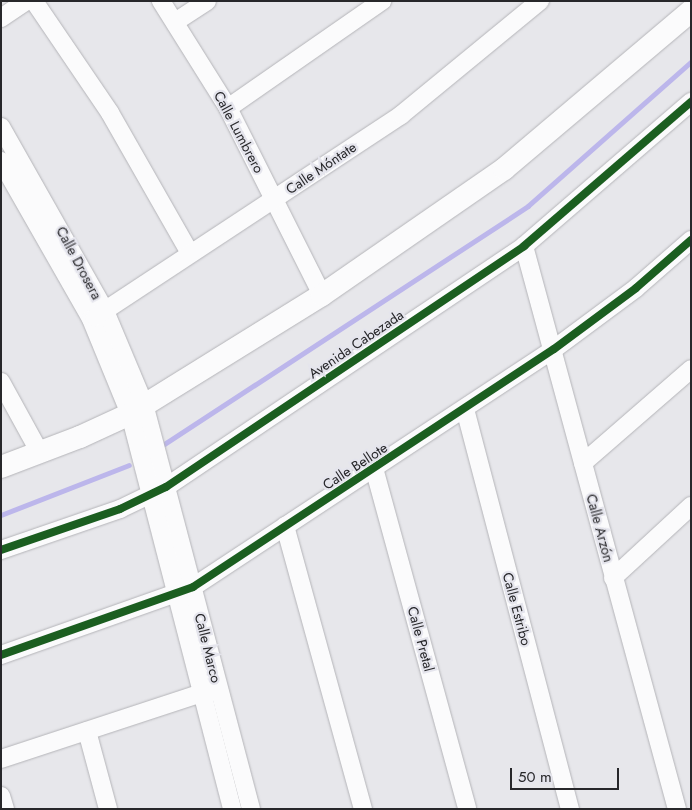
<!DOCTYPE html>
<html>
<head>
<meta charset="utf-8">
<style>
	body { margin:0 }
	#map { position:relative; width:692px; height:810px; overflow:hidden; background:#e7e7eb; font-family:Jost,sans-serif }
	div>[style] { position:absolute }
	[style*='--x'] { left:calc(var(--x)*1px); top:calc(var(--y)*1px); width:calc(var(--w)*1px); rotate:calc(var(--a)*1deg) }
	.stream>* { height:4.5px; margin:-2.25px; padding:0 2.25px; transform-origin:2.25px; border-radius:2.25px; background:#bcb6eb }
	.roads { filter:drop-shadow(0 0 1px #b4b4b8) drop-shadow(0 0 1px #b4b4b8) }
	.minor>* { height:18px; margin:-9px; padding:0 9px; transform-origin:9px; border-radius:9px; background:#fbfbfc }
	.major>* { height:22px; margin:-11px; padding:0 11px; transform-origin:11px; border-radius:11px; background:#fbfbfc }
	.cycleway>* { height:8px; margin:-4px; padding:0 4px; transform-origin:4px; border-radius:4px; background:#1b5e20 }
	span { translate:-50% -50%; white-space:nowrap; text-align:center; line-height:1.15; -webkit-text-stroke:4.5px #e5e5ed; paint-order:stroke }
	.street-label { font-size:14px; color:#27272a }
	.frame { position:absolute; inset:0; border:2px solid #27272a; pointer-events:none }
	.scale { position:absolute; left:510px; top:768px; width:109px; height:22px; box-sizing:border-box; border:2px solid #27272a; border-top:0; padding-left:6px; font-size:15px; line-height:18px; white-space:nowrap; color:#27272a; -webkit-text-stroke:4px #e5e5ed; paint-order:stroke }
</style>
</head>
<body>
<div id="map">
	<div class="stream">
		<i style="--x:163;--y:445;--w:436;--a:-33.2"></i>
		<i style="--x:528;--y:206;--w:217;--a:-41.5"></i>
		<i style="--x:1;--y:515;--w:137;--a:-21.3"></i>
	</div>
	<div class="roads">
		<div class="minor">
			<i style="--x:34;--y:1;--w:135;--a:55.8"></i>
			<i style="--x:110;--y:113;--w:161;--a:60.3"></i>
			<i style="--x:161;--y:1;--w:126;--a:57.9"></i>
			<i style="--x:228;--y:108;--w:209;--a:63.3"></i>
			<i style="--x:1;--y:18;--w:30;--a:-34"></i>
			<i style="--x:175;--y:22;--w:38;--a:-33"></i>
			<i style="--x:228;--y:108;--w:188;--a:-34.8"></i>
			<i style="--x:1;--y:127;--w:211;--a:60.5"></i>
			<i style="--x:105;--y:311;--w:101;--a:67.2"></i>
			<i style="--x:144;--y:404;--w:419;--a:75.2"></i>
			<i style="--x:1;--y:161;--w:182;--a:60.3"></i>
			<i style="--x:91;--y:319;--w:103;--a:67.7"></i>
			<i style="--x:130;--y:414;--w:408;--a:75.5"></i>
			<i style="--x:524;--y:246;--w:583;--a:74.8"></i>
			<i style="--x:95;--y:317;--w:367;--a:-33.4"></i>
			<i style="--x:401;--y:115;--w:180;--a:-39.4"></i>
			<i style="--x:1;--y:382;--w:81;--a:61.2"></i>
			<i style="--x:465;--y:409;--w:414;--a:75.3"></i>
			<i style="--x:583;--y:463;--w:143;--a:-41"></i>
			<i style="--x:374;--y:468;--w:353;--a:74.7"></i>
			<i style="--x:285;--y:526;--w:294;--a:74.6"></i>
			<i style="--x:1;--y:550;--w:126;--a:-19"></i>
			<i style="--x:120;--y:509;--w:51;--a:-25.6"></i>
			<i style="--x:166;--y:487;--w:432;--a:-33.9"></i>
			<i style="--x:524;--y:246;--w:221;--a:-40.8"></i>
			<i style="--x:613;--y:578;--w:106;--a:-42.7"></i>
			<i style="--x:1;--y:655;--w:204;--a:-19.5"></i>
			<i style="--x:193;--y:587;--w:432;--a:-33.4"></i>
			<i style="--x:554;--y:349;--w:102;--a:-36.6"></i>
			<i style="--x:636;--y:288;--w:73;--a:-41.1"></i>
			<i style="--x:87;--y:731;--w:81;--a:74.9"></i>
			<i style="--x:1;--y:759;--w:221;--a:-18.2"></i>
			<i style="--x:1;--y:796;--w:14;--a:73"></i>
		</div>
		<div class="major">
			<i style="--x:1;--y:467;--w:85;--a:-20.8"></i>
			<i style="--x:80;--y:437;--w:55;--a:-24.7"></i>
			<i style="--x:130;--y:414;--w:226;--a:-31.8"></i>
			<i style="--x:322;--y:295;--w:221;--a:-34.7"></i>
			<i style="--x:504;--y:169;--w:245;--a:-40.2"></i>
		</div>
	</div>
	<div class="cycleway">
		<i style="--x:1;--y:550;--w:126;--a:-19"></i>
		<i style="--x:120;--y:509;--w:51;--a:-25.6"></i>
		<i style="--x:166;--y:487;--w:432;--a:-33.9"></i>
		<i style="--x:524;--y:246;--w:221;--a:-40.8"></i>
		<i style="--x:1;--y:655;--w:204;--a:-19.5"></i>
		<i style="--x:193;--y:587;--w:432;--a:-33.4"></i>
		<i style="--x:554;--y:349;--w:102;--a:-36.6"></i>
		<i style="--x:636;--y:288;--w:73;--a:-41.1"></i>
	</div>
	<div class="street-label">
		<span style="left:239px;top:132px;rotate:62deg">Calle Lumbrero</span>
		<span style="left:321px;top:168px;rotate:-34deg">Calle Móntate</span>
		<span style="left:79px;top:263px;rotate:62deg">Calle Drosera</span>
		<span style="left:356px;top:344px;rotate:-34deg">Avenida Cabezada</span>
		<span style="left:355px;top:466px;rotate:-33deg">Calle Bellote</span>
		<span style="left:600px;top:528px;rotate:75deg">Calle Arzón</span>
		<span style="left:517px;top:609px;rotate:75deg">Calle Estribo</span>
		<span style="left:421px;top:639px;rotate:75deg">Calle Pretal</span>
		<span style="left:208px;top:648px;rotate:76deg">Calle Marco</span>
	</div>
	<div class="frame"></div>
	<div class="scale">50 m</div>
</div>
</body>
</html>
